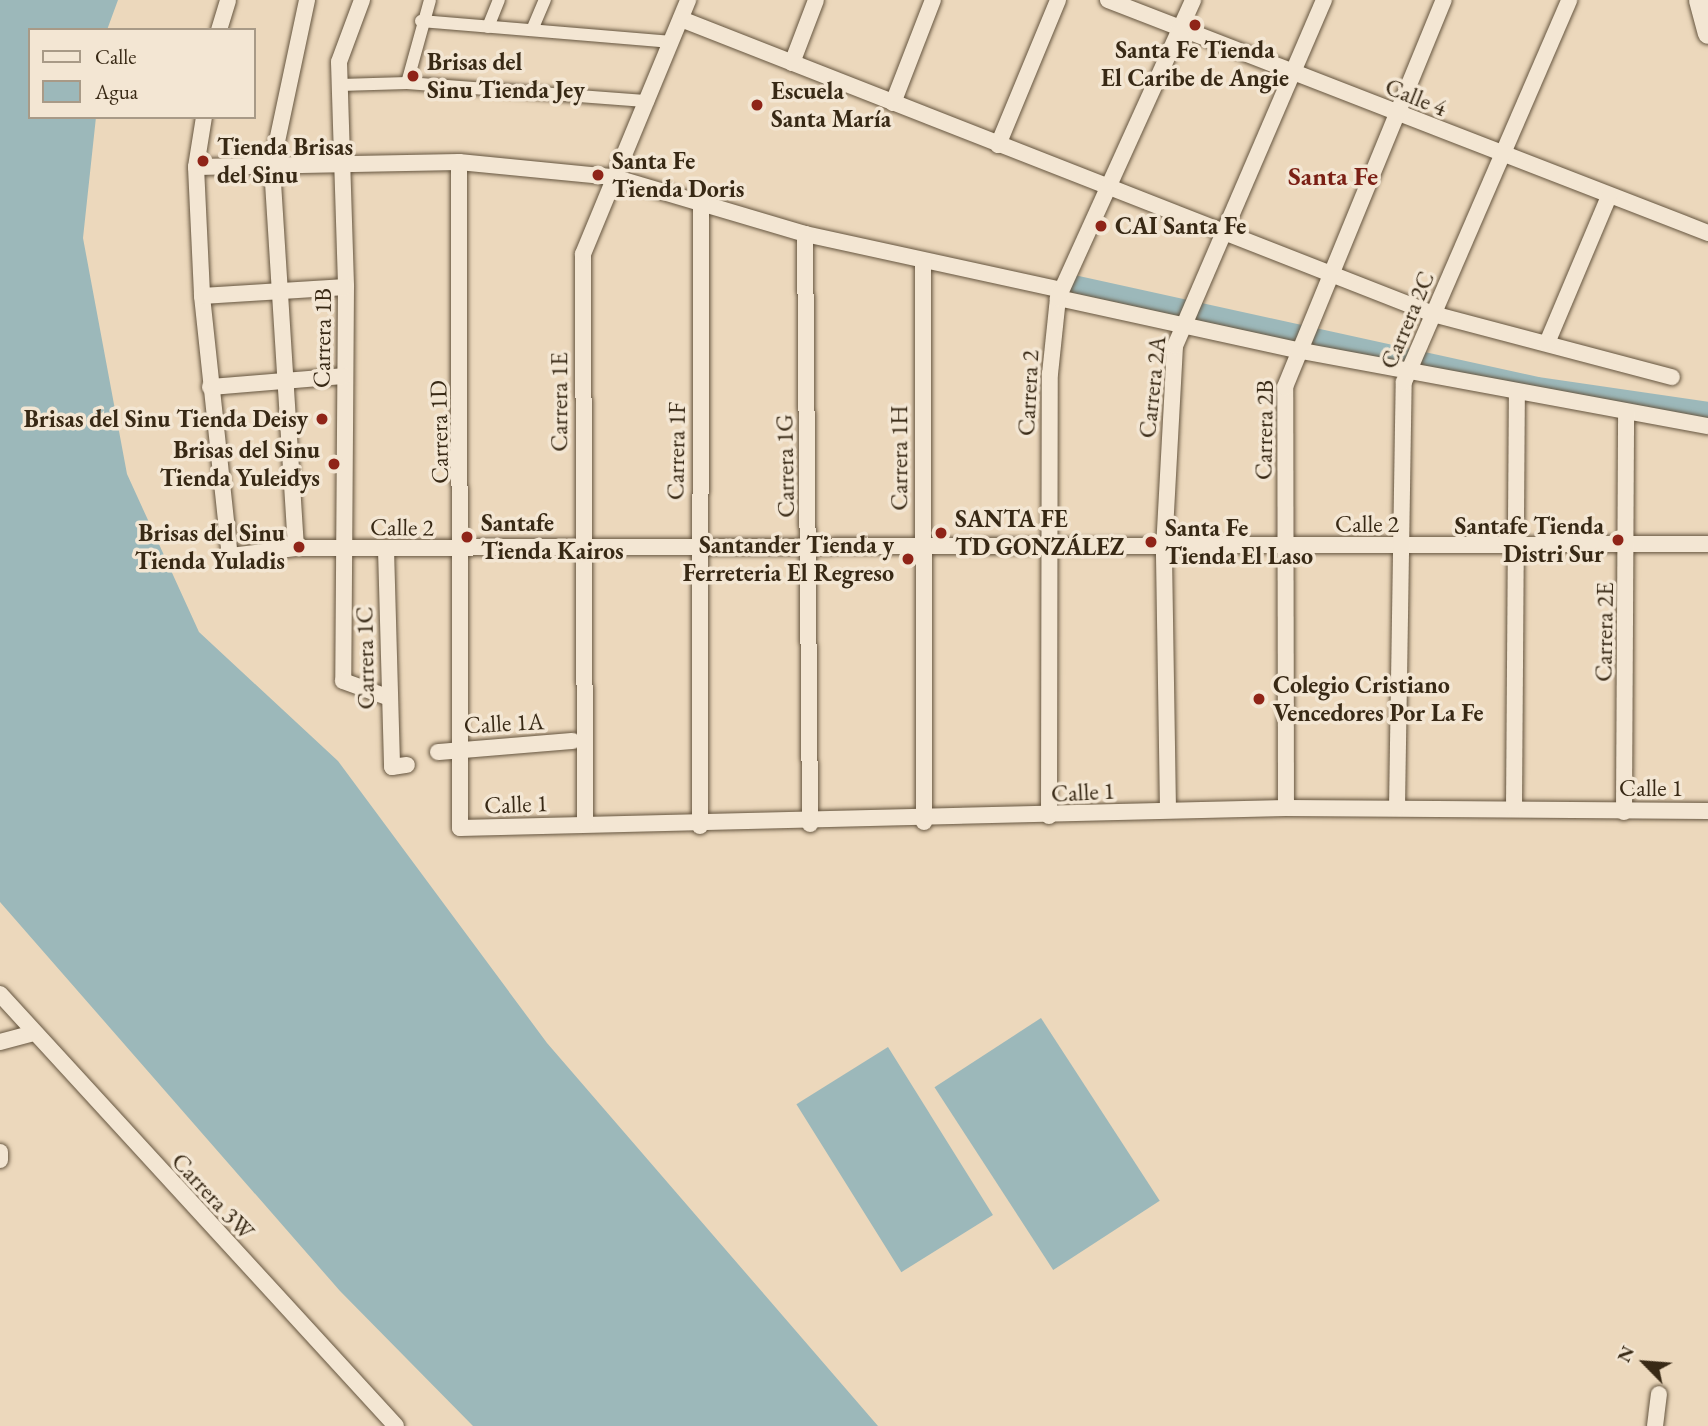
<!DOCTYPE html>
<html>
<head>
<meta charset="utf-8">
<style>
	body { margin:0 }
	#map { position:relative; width:1708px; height:1426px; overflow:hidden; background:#ecd8bc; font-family:"EB Garamond",serif }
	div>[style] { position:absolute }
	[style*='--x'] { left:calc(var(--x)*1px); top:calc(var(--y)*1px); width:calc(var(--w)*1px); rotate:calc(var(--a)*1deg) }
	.water>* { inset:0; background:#9cb8ba; transform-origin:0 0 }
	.canal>* { height:18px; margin:-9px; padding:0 9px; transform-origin:9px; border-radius:9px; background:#9cb8ba }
	.roads { filter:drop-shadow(0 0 2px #65553f) drop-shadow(0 0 2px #65553f) }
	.pedestrian>* { height:12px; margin:-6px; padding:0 6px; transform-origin:6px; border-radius:6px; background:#f3e6d3 }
	.minor>* { height:16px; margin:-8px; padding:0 8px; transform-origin:8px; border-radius:8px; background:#f3e6d3 }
	.tertiary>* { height:21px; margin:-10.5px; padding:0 10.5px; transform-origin:10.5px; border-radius:10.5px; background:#f3e6d3 }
	.dots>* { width:19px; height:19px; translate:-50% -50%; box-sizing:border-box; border:4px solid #f3e6d3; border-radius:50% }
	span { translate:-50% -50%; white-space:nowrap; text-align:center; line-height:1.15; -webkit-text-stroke:7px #f3e6d3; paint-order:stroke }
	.poi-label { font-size:24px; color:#382915; font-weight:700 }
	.left { translate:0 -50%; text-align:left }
	.right { translate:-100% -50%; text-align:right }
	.street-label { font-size:24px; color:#382915 }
	.neighbourhood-label { font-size:26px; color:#7a1f14; font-weight:700 }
	.legend { position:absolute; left:28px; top:28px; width:228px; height:91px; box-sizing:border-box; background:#f3e6d3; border:2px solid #a89a87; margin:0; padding:9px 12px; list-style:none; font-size:21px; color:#382915 }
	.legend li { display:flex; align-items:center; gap:14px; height:35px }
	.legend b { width:35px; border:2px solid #a89a87 }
	.north { position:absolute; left:1610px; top:1328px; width:70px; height:70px; -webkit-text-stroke:5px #f3e6d3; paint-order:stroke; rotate:295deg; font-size:19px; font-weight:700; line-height:28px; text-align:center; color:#382915 }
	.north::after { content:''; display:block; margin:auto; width:24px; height:32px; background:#382915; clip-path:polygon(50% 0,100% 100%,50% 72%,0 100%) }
</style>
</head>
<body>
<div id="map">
	<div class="water">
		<i style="clip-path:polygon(0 0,118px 0,107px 30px,30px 30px,30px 117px,96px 117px,83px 238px,127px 474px,199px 632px,338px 761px,547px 1043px,878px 1426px,473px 1426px,340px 1291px,0 902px)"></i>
		<i style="left:1041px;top:1018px;width:218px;height:127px;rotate:57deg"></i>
		<i style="left:888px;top:1047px;width:198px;height:108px;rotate:58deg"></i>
	</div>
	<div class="canal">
		<i style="--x:1069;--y:283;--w:479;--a:12.4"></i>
		<i style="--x:1537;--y:386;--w:173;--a:8.3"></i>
	</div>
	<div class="roads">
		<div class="pedestrian">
			<i style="--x:421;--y:21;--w:252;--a:4.8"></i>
			<i style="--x:488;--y:27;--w:29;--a:-68"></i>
			<i style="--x:532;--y:30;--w:33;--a:-67"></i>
			<i style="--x:407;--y:83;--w:86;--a:-74.5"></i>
			<i style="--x:340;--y:85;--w:67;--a:-1.7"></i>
			<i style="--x:407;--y:83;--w:242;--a:4.3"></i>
		</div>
		<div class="minor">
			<i style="--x:362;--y:0;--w:66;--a:110.4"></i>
			<i style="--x:339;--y:62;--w:225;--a:88.2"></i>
			<i style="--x:346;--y:287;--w:394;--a:90.4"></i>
			<i style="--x:343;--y:681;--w:47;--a:20"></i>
			<i style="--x:1108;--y:0;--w:644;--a:21.22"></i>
			<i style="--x:681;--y:19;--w:808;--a:21.42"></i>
			<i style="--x:1433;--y:314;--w:247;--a:14.8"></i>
			<i style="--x:219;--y:30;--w:31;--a:-73"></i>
			<i style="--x:792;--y:63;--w:67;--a:-69.1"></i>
			<i style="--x:893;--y:103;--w:110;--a:-68.8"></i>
			<i style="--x:204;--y:117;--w:51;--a:99.1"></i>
			<i style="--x:196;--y:167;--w:129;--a:87.3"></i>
			<i style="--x:202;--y:296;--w:262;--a:83.9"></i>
			<i style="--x:230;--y:556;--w:66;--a:-6.9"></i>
			<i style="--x:296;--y:548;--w:1412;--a:-0.16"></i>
			<i style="--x:998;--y:145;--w:157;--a:-67.5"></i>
			<i style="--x:459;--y:162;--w:666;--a:89.91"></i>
			<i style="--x:460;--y:828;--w:826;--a:-1.39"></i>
			<i style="--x:1286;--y:808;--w:422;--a:0.4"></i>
			<i style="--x:196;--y:167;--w:263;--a:-1.1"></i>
			<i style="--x:459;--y:162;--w:155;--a:5.6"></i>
			<i style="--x:613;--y:177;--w:200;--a:16.5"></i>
			<i style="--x:805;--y:234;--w:262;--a:12.3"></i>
			<i style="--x:805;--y:234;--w:590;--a:89.51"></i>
			<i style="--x:923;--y:263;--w:559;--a:89.9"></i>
			<i style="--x:202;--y:296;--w:144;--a:-3.6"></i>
			<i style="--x:1058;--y:298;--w:245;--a:12.3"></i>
			<i style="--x:1297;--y:350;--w:418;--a:10.5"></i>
			<i style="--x:1547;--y:343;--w:160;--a:-67.1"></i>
			<i style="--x:210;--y:387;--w:134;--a:-4.7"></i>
			<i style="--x:296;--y:548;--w:384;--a:-93.6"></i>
			<i style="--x:272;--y:165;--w:169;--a:-78"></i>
			<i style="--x:386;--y:549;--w:218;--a:88.4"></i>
			<i style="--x:392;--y:767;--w:15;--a:-8"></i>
			<i style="--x:438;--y:752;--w:135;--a:-4.7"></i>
			<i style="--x:1286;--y:808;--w:421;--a:-90.1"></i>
			<i style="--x:1285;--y:387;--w:418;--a:-67.7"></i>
			<i style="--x:1397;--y:808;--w:426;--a:-89.1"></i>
			<i style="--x:1404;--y:382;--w:416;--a:-66.6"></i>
			<i style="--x:1514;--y:808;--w:415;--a:-89.6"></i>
			<i style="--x:1168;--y:810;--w:261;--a:-90.9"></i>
			<i style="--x:1164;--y:549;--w:203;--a:-86.9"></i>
			<i style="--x:1175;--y:346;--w:377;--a:-66.7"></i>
			<i style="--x:1624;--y:812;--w:400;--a:-89.7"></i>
			<i style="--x:1049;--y:816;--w:442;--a:-89.9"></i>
			<i style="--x:1050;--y:374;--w:76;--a:-84"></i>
			<i style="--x:1058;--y:298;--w:327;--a:-65.6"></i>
			<i style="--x:585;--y:824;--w:570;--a:-90.2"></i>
			<i style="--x:583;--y:254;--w:275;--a:-67.5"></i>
			<i style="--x:700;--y:826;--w:623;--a:-89.91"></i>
			<i style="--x:0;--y:994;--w:586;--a:47.49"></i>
			<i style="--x:0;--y:1042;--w:34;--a:-15"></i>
			<i style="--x:0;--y:1152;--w:8;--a:90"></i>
			<i style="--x:1655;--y:1426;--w:32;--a:-83"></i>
		</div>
		<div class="tertiary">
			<i style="--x:1699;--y:0;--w:34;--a:75"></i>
		</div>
	</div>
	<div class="dots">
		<i style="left:1195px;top:25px;background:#8f2418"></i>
		<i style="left:413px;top:76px;background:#8f2418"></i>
		<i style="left:757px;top:105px;background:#8f2418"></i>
		<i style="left:203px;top:161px;background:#8f2418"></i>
		<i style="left:598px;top:175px;background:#8f2418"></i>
		<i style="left:1101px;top:226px;background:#8f2418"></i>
		<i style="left:322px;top:419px;background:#8f2418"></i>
		<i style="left:334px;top:464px;background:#8f2418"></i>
		<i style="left:941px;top:533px;background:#8f2418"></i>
		<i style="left:467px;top:537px;background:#8f2418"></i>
		<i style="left:1618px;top:540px;background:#8f2418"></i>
		<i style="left:1151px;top:542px;background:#8f2418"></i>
		<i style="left:299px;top:547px;background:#8f2418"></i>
		<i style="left:908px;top:559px;background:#8f2418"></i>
		<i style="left:1259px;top:699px;background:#8f2418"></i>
	</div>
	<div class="poi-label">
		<span style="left:1195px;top:64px">Santa Fe Tienda<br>El Caribe de Angie</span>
		<span class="left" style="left:427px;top:76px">Brisas del<br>Sinu Tienda Jey</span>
		<span class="left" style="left:771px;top:105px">Escuela<br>Santa María</span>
		<span class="left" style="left:217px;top:161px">Tienda Brisas<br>del Sinu</span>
		<span class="left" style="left:612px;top:175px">Santa Fe<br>Tienda Doris</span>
		<span class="left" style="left:1115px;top:226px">CAI Santa Fe</span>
		<span class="right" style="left:308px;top:419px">Brisas del Sinu Tienda Deisy</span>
		<span class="right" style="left:320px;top:464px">Brisas del Sinu<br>Tienda Yuleidys</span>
		<span class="left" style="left:955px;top:533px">SANTA FE<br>TD GONZÁLEZ</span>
		<span class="left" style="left:481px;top:537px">Santafe<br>Tienda Kairos</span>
		<span class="right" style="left:1604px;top:540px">Santafe Tienda<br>Distri Sur</span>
		<span class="left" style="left:1165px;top:542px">Santa Fe<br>Tienda El Laso</span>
		<span class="right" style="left:285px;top:547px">Brisas del Sinu<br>Tienda Yuladis</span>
		<span class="right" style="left:894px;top:559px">Santander Tienda y<br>Ferreteria El Regreso</span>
		<span class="left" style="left:1273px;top:699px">Colegio Cristiano<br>Vencedores Por La Fe</span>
	</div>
	<div class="street-label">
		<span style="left:1416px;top:97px;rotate:22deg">Calle 4</span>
		<span style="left:1407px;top:320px;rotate:-67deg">Carrera 2C</span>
		<span style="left:322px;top:338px;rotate:-89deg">Carrera 1B</span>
		<span style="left:1152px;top:387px;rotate:-84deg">Carrera 2A</span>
		<span style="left:1028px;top:393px;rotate:-87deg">Carrera 2</span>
		<span style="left:559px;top:402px;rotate:-90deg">Carrera 1E</span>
		<span style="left:1264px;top:430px;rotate:-89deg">Carrera 2B</span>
		<span style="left:439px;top:432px;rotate:-91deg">Carrera 1D</span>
		<span style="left:676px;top:451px;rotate:-89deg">Carrera 1F</span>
		<span style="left:899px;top:458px;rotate:-90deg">Carrera 1H</span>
		<span style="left:785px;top:466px;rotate:-91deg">Carrera 1G</span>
		<span style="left:1367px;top:524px">Calle 2</span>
		<span style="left:402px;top:527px;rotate:1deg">Calle 2</span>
		<span style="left:1604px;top:632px;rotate:-89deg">Carrera 2E</span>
		<span style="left:365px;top:658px;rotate:-91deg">Carrera 1C</span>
		<span style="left:504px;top:723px;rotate:-3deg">Calle 1A</span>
		<span style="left:1651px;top:788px">Calle 1</span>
		<span style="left:1083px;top:792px;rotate:-3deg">Calle 1</span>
		<span style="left:516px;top:804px;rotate:-2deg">Calle 1</span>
		<span style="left:213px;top:1196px;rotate:47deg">Carrera 3W</span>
	</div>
	<div class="neighbourhood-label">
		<span style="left:1333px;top:177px">Santa Fe</span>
	</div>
	<ul class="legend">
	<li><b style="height:9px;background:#f3e6d3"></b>Calle</li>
	<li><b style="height:19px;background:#9cb8ba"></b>Agua</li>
	</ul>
	<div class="north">N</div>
</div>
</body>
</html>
